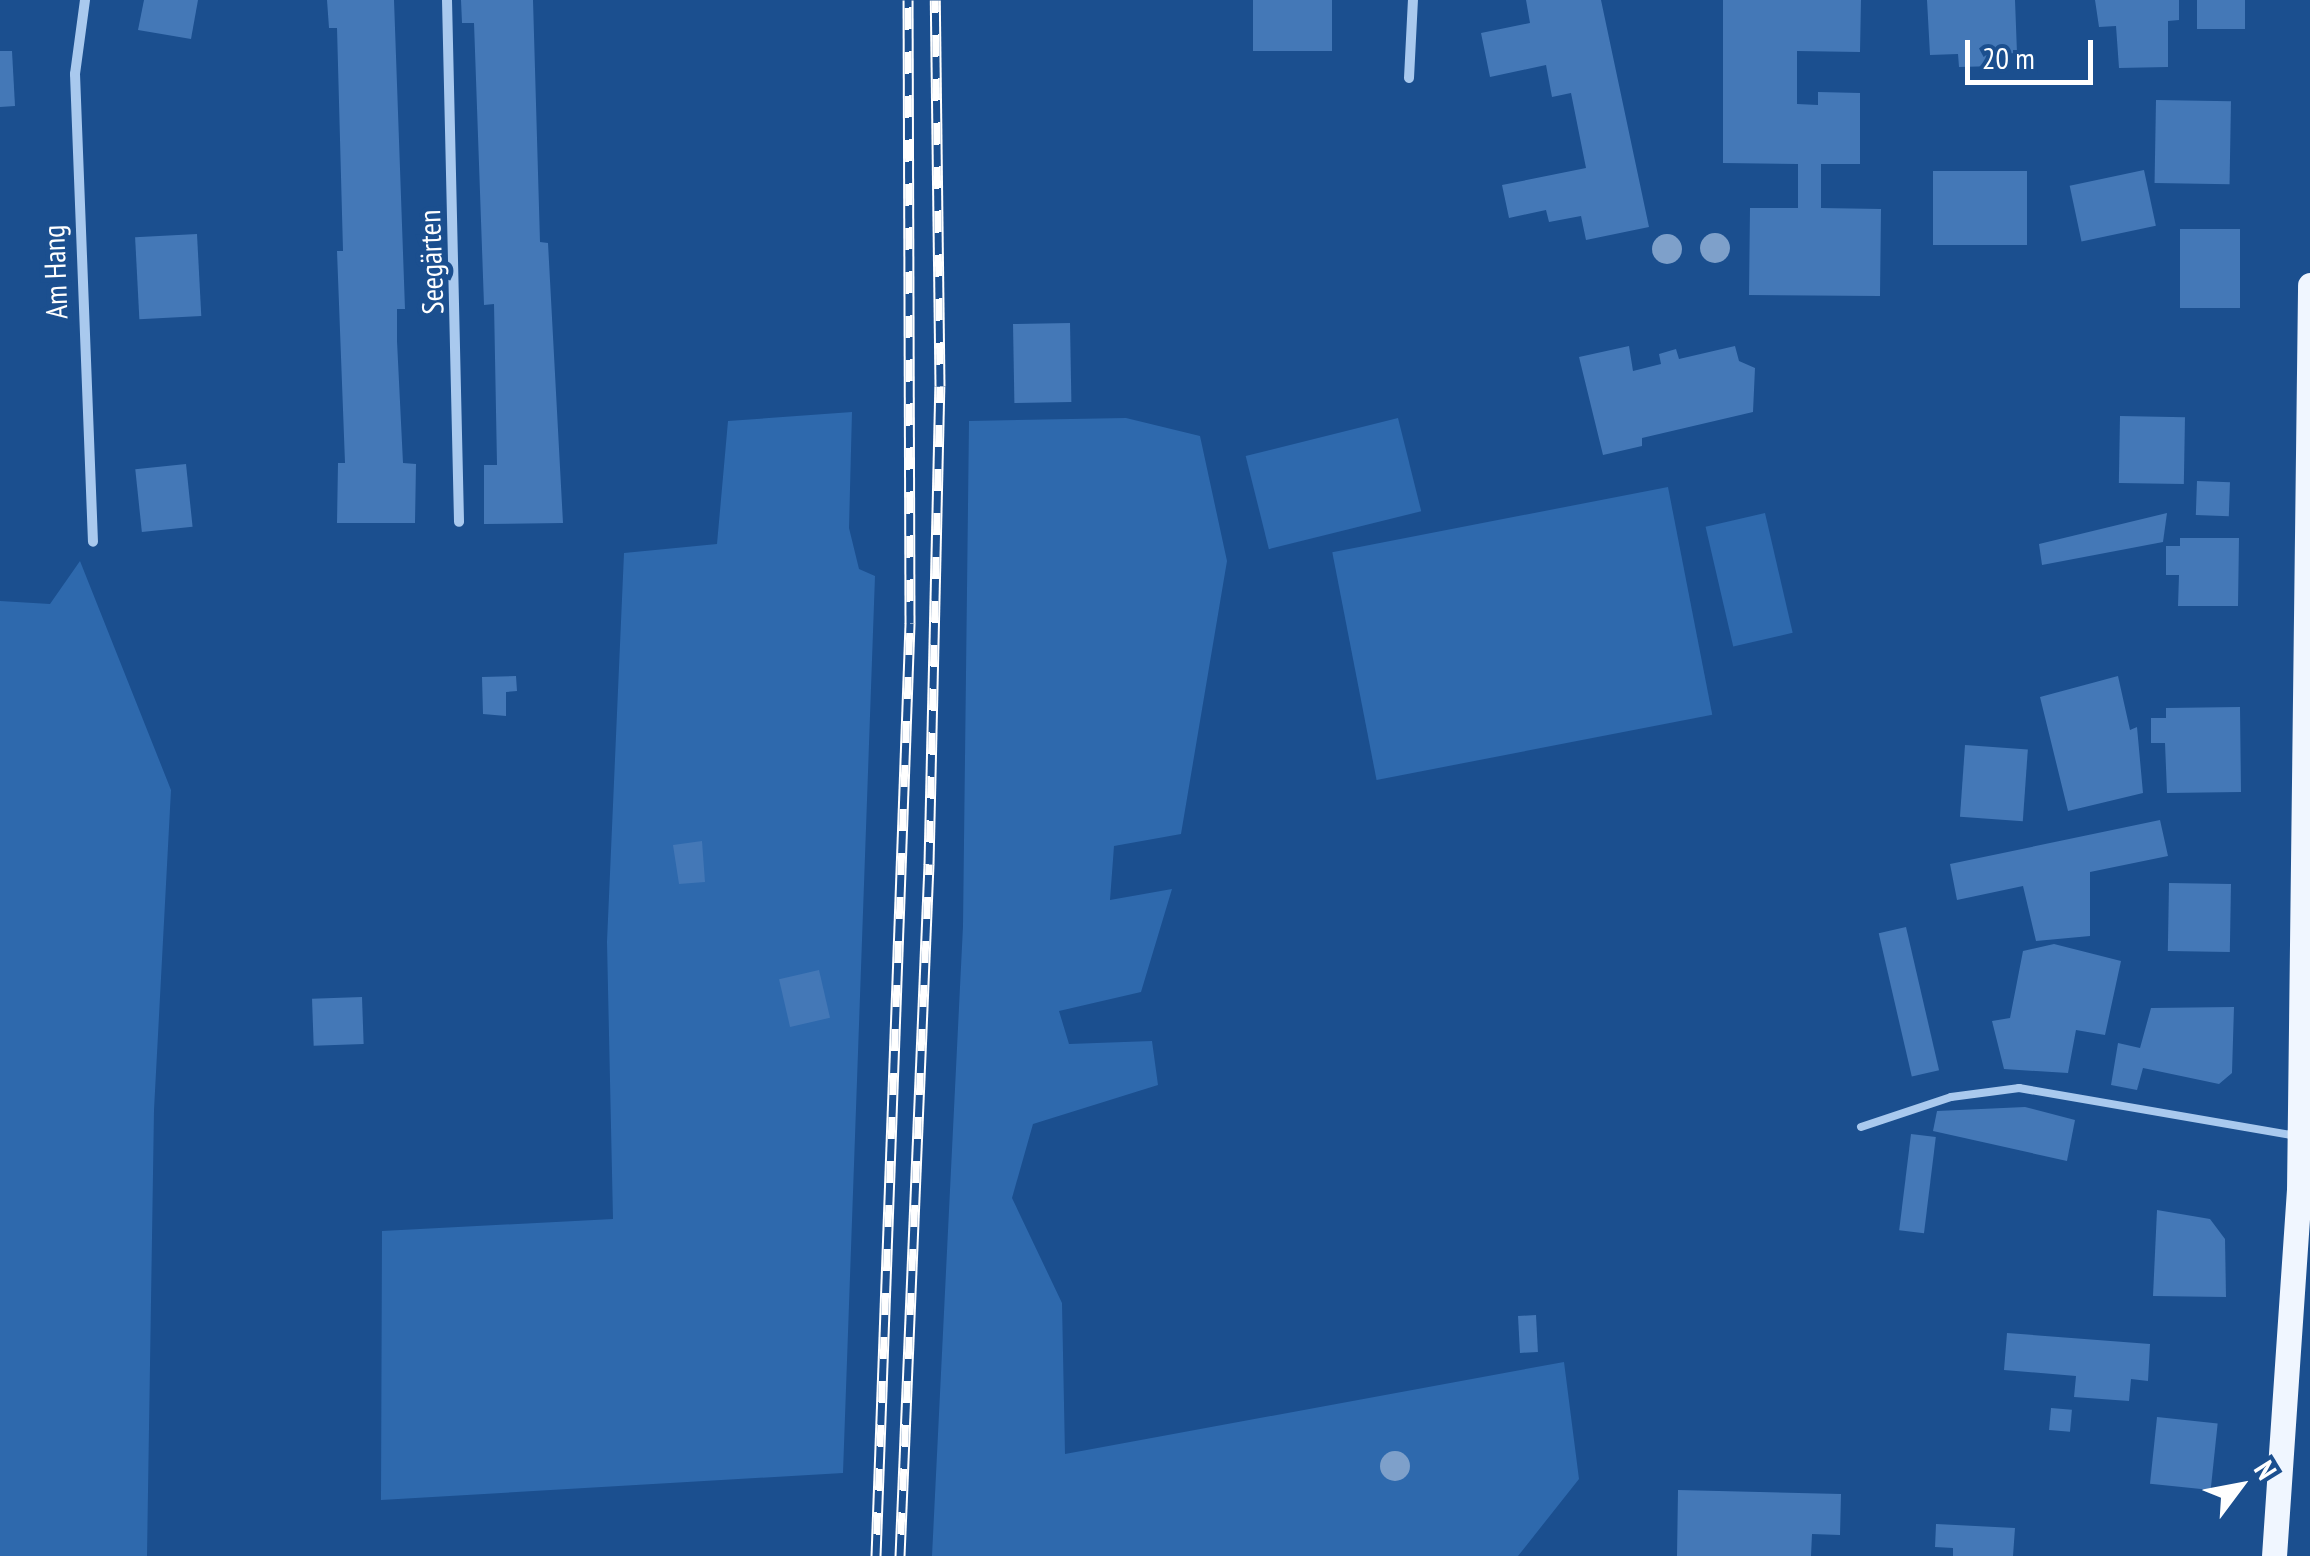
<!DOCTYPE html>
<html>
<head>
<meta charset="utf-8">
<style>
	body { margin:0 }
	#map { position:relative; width:2310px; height:1556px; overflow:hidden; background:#1b4f8f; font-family:"PT Sans Narrow",sans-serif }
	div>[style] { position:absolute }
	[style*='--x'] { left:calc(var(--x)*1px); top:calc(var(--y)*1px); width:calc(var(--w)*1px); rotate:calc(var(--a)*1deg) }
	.green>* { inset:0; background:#2e69ad; transform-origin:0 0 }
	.building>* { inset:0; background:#4478b7; transform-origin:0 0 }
	.lane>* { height:8px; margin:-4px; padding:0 4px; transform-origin:4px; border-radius:4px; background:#a9c9ee }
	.street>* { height:10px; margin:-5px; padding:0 5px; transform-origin:5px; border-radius:5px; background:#a9c9ee }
	.primary>* { height:25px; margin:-12.5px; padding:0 12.5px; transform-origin:12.5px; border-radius:12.5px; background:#f0f6ff }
	.rail>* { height:11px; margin-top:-5.5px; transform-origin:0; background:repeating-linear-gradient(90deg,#1b4f8f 0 22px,#fff 0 44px); box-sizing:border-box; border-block:2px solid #fff }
	.trees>* { width:30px; height:30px; margin:-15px; border-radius:50%; background:#7ea0ca }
	span { translate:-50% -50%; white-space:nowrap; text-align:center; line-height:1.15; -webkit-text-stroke:10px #1b4f8f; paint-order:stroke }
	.street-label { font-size:30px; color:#fff }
	.north { position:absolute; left:2190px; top:1436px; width:100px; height:100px; -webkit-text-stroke:8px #1b4f8f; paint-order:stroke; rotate:58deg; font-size:28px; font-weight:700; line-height:40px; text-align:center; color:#fff }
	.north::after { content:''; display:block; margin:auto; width:35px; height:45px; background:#fff; clip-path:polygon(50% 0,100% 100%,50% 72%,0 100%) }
	.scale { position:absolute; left:1965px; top:40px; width:128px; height:45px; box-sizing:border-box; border:5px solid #fff; border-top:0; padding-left:12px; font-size:30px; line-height:35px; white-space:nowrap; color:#fff; -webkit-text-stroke:8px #1b4f8f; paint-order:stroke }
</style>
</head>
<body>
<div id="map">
	<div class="green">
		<i style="clip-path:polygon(852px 412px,849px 528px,859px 569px,875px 576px,843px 1473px,381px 1500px,382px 1231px,613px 1219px,607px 942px,624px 553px,717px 544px,728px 421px)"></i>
		<i style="clip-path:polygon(1126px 418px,1200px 436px,1227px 561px,1181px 834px,1114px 846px,1110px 900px,1172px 889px,1141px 992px,1059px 1011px,1069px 1044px,1152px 1041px,1158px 1085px,1033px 1124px,1012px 1198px,1062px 1303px,1065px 1454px,1564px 1362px,1579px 1479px,1518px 1556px,932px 1556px,963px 926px,969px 421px)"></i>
		<i style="left:1398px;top:418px;width:96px;height:157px;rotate:76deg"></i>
		<i style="left:1668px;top:487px;width:232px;height:342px;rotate:79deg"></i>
		<i style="left:1765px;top:513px;width:123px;height:61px;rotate:77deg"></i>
		<i style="clip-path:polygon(80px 561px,171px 790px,154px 1110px,147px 1556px,0 1556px,0 601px,50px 604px)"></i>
	</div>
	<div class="building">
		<i style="clip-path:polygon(144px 0,198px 0,191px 39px,138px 30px)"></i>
		<i style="clip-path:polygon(327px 0,394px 0,405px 309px,397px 309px,397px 341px,403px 463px,416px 464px,415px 523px,337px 523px,338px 463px,345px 463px,337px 251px,343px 251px,337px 28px,329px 28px)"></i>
		<i style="clip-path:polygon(461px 0,533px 0,540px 242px,548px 243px,563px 523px,484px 524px,484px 465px,497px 465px,494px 304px,484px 305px,474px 23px,462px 23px)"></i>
		<i style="left:1253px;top:0;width:79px;height:51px"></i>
		<i style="clip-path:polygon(1526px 0,1601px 0,1649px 227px,1586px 240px,1581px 216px,1549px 222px,1546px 210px,1509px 218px,1502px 185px,1586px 168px,1571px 93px,1552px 97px,1546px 65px,1490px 77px,1481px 33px,1530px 23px)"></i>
		<i style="clip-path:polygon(1723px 0,1861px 0,1860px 52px,1797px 51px,1797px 104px,1818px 105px,1818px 92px,1860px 93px,1860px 164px,1821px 164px,1821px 208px,1881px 209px,1880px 296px,1749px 295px,1750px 208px,1798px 208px,1798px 164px,1723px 163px)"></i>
		<i style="clip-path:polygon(1927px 0,2015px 0,2017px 53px,1996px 54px,1996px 66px,1959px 67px,1958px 54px,1930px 55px)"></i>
		<i style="clip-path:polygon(2095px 0,2179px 0,2179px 20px,2168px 21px,2168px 67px,2119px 68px,2116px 26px,2099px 27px)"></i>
		<i style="left:2197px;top:0;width:48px;height:29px"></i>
		<i style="clip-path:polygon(0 51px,12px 51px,15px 106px,0 107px)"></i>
		<i style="left:2156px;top:100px;width:75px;height:83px;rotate:1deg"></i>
		<i style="left:2144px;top:170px;width:57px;height:76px;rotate:78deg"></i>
		<i style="left:1933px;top:171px;width:94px;height:74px"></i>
		<i style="left:2180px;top:229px;width:60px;height:79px"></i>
		<i style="left:197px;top:234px;width:82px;height:62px;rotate:87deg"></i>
		<i style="left:1070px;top:323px;width:79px;height:57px;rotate:89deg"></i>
		<i style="clip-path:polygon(1629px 346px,1633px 371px,1661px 364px,1659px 354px,1676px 349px,1679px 359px,1735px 346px,1739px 361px,1755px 368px,1753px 412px,1642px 438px,1642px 446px,1603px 455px,1579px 357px)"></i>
		<i style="left:2120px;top:416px;width:65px;height:67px;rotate:1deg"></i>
		<i style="left:186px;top:464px;width:63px;height:51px;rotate:84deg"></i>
		<i style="left:2197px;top:481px;width:33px;height:34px;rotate:2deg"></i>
		<i style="clip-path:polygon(2167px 513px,2163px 542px,2042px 565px,2039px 544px)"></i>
		<i style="clip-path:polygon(2180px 538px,2239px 538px,2238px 606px,2178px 606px,2179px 575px,2166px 575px,2166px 546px,2180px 546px)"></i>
		<i style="clip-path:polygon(516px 676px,517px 691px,506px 692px,506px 716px,483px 714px,482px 677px)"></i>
		<i style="clip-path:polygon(2118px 676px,2130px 730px,2137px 727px,2143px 793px,2068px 811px,2040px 697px)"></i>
		<i style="clip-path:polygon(2240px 707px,2241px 792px,2167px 793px,2165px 743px,2151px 743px,2151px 718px,2166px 718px,2166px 708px)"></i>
		<i style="left:1965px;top:745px;width:63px;height:72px;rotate:4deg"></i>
		<i style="clip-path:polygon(2160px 820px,2168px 856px,2090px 872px,2090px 936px,2036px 941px,2023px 886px,1957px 900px,1950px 864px)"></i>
		<i style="clip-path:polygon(702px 841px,705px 882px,679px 884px,673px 845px)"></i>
		<i style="left:2169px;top:883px;width:62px;height:68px;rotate:1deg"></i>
		<i style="left:1906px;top:927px;width:147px;height:28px;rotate:77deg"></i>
		<i style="clip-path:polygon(2054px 944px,2121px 961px,2105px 1035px,2076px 1030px,2068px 1073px,2004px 1069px,1992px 1021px,2010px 1018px,2023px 951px)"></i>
		<i style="left:819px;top:970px;width:49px;height:41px;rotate:77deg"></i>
		<i style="left:362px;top:997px;width:47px;height:50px;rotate:88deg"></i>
		<i style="clip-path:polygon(2234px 1007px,2232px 1073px,2219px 1084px,2143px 1068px,2137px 1090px,2111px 1085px,2118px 1043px,2140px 1048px,2151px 1008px)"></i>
		<i style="clip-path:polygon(2025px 1107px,2075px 1120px,2067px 1161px,1933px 1131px,1937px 1111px)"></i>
		<i style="left:1911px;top:1134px;width:25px;height:97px;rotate:7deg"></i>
		<i style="clip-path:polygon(2157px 1210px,2210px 1219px,2225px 1239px,2226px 1297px,2153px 1296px)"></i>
		<i style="left:1536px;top:1315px;width:37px;height:18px;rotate:87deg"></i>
		<i style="clip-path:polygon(2007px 1333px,2150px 1344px,2148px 1381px,2131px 1379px,2129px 1401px,2074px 1397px,2076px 1376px,2004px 1370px)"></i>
		<i style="left:2051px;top:1408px;width:21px;height:22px;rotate:5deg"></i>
		<i style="left:2157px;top:1417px;width:61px;height:67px;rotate:6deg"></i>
		<i style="clip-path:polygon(1678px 1490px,1841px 1494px,1840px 1535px,1812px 1534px,1811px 1556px,1677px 1556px)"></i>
		<i style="clip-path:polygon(1936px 1524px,2015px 1528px,2013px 1556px,1953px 1556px,1953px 1548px,1935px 1547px)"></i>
	</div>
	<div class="lane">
		<i style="--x:1861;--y:1127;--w:95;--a:-18.4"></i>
		<i style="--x:1951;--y:1097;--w:69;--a:-7.5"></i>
		<i style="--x:2019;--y:1088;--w:282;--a:9.8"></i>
	</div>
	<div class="street">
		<i style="--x:85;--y:0;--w:75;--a:97.7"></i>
		<i style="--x:75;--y:74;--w:468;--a:87.8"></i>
		<i style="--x:447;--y:0;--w:522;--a:88.68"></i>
		<i style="--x:1409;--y:78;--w:78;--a:-87.1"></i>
	</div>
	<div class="primary">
		<i style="--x:2274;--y:1556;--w:366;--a:-86.1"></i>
		<i style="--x:2299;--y:1191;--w:906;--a:-89.3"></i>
	</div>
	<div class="rail">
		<i style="--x:876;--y:1556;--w:934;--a:-87.91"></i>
		<i style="--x:910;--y:623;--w:623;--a:-90.18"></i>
		<i style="--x:900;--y:1556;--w:693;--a:-87.6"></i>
		<i style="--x:929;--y:864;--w:478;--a:-88.7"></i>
		<i style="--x:940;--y:386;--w:386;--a:-90.7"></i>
	</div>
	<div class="trees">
		<i style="left:1715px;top:248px"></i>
		<i style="left:1667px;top:249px"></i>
		<i style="left:1395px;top:1466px"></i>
	</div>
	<div class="street-label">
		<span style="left:431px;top:262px;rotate:-92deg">Seegärten</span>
		<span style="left:55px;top:272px;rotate:-92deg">Am Hang</span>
	</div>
	<div class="north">N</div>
	<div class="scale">20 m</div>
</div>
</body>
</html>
